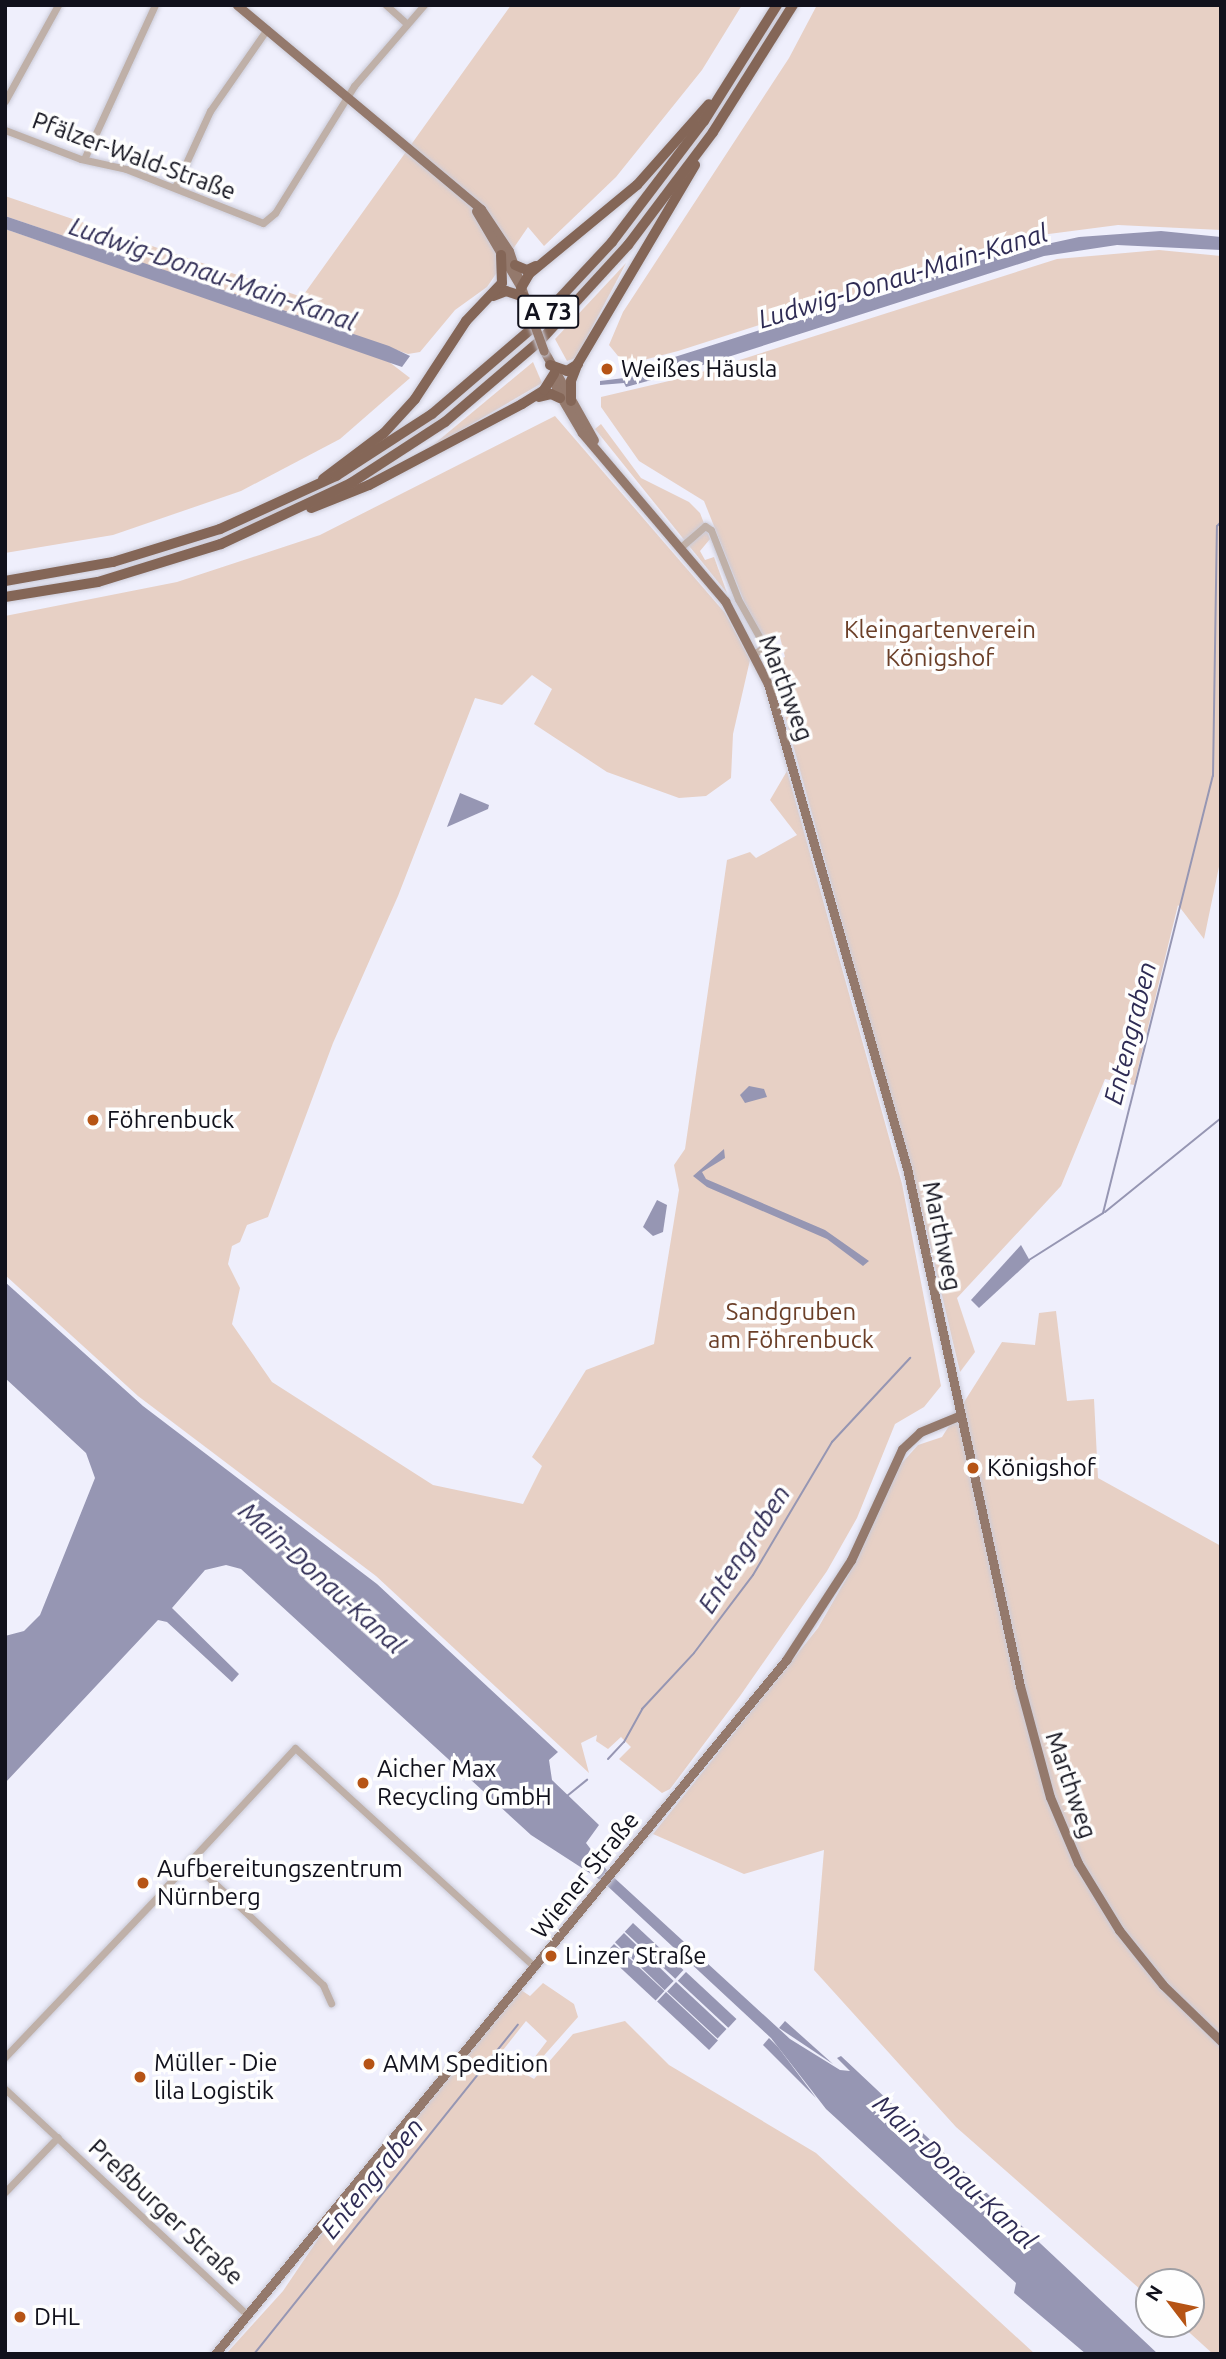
<!DOCTYPE html>
<html>
<head>
<meta charset="utf-8">
<style>
	body { margin:0 }
	#map { position:relative; width:1226px; height:2359px; overflow:hidden; background:#efeffc; font-family:Ubuntu,sans-serif }
	div>[style] { position:absolute }
	[style*='--x'] { left:calc(var(--x)*1px); top:calc(var(--y)*1px); width:calc(var(--w)*1px); rotate:calc(var(--a)*1deg) }
	.green>* { inset:0; background:#e7d0c5 }
	.water>* { inset:0; background:#9696b3; transform-origin:0 0 }
	.stream>* { height:2px; margin:-1px; padding:0 1px; transform-origin:1px; border-radius:1px; background:#9696b3 }
	.roads { filter:drop-shadow(0 0 2px #cbcbd8) drop-shadow(0 0 2px #cbcbd8) }
	.minor>* { height:7px; margin:-3.5px; padding:0 3.5px; transform-origin:3.5px; border-radius:3.5px; background:#bfb0a8 }
	.major>* { height:9px; margin:-4.5px; padding:0 4.5px; transform-origin:4.5px; border-radius:4.5px; background:#94796c }
	.highway>* { height:10px; margin:-5px; padding:0 5px; transform-origin:5px; border-radius:5px; background:#846657 }
	.bridges { filter:drop-shadow(0 0 2px #cbcbd8) drop-shadow(0 0 2px #cbcbd8) }
	.major-bridge>* { height:9px; margin:-4.5px; padding:0 4.5px; transform-origin:4.5px; border-radius:4.5px; background:#94796c }
	.dots>* { width:19px; height:19px; translate:-50% -50%; box-sizing:border-box; border:4px solid #fefefe; border-radius:50% }
	span { translate:-50% -50%; white-space:nowrap; text-align:center; line-height:1.15; -webkit-text-stroke:7px #fefefe; paint-order:stroke }
	.shield-label span { padding:2px 5px; background:#fefefe; border:2px solid; border-radius:5px; -webkit-text-stroke-width:0 }
	.shield-label { font-size:23px; color:#11111c; font-weight:700 }
	.street-label { font-size:24px; color:#11111c }
	.poi-label { font-size:24px; color:#11111c }
	.left { translate:0 -50%; text-align:left }
	.park-label { font-size:24px; color:#6b3f28 }
	.water-label { font-size:26px; color:#2e2b54; font-style:italic }
	.frame { position:absolute; inset:0; border:7px solid #11111c; pointer-events:none }
	.north { position:absolute; left:1135px; top:2268px; width:70px; height:70px; box-sizing:border-box; background:#fefefe; border:2px solid #9f9fa4; border-radius:50%; rotate:302deg; font-size:19px; font-weight:700; line-height:28px; text-align:center; color:#11111c }
	.north::after { content:''; display:block; margin:auto; width:24px; height:32px; background:#b65415; clip-path:polygon(50% 0,100% 100%,50% 72%,0 100%) }
</style>
</head>
<body>
<div id="map">
	<div class="green">
		<i style="clip-path:polygon(511px 5px,742px 5px,702px 70px,616px 177px,544px 246px,528px 227px,487px 287px,455px 310px,420px 352px,408px 354px,5px 216px,5px 196px,302px 297px)"></i>
		<i style="clip-path:polygon(817px 5px,1221px 5px,1221px 230px,1118px 225px,1041px 235px,678px 351px,632px 363px,618px 356px,609px 345px,623px 312px,789px 58px)"></i>
		<i style="clip-path:polygon(5px 229px,384px 358px,410px 378px,340px 439px,241px 491px,113px 535px,5px 553px)"></i>
		<i style="clip-path:polygon(1159px 250px,1221px 256px,1221px 857px,1204px 939px,1178px 905px,1134px 1085px,1105px 1079px,1061px 1186px,957px 1298px,975px 1352px,960px 1372px,923px 1215px,780px 698px,776px 661px,785px 657px,779px 633px,765px 640px,744px 601px,704px 501px,639px 461px,601px 407px,601px 397px,686px 377px,1057px 259px)"></i>
		<i style="clip-path:polygon(626px 263px,576px 358px,567px 361px,555px 339px)"></i>
		<i style="clip-path:polygon(533px 362px,542px 383px,427px 450px)"></i>
		<i style="clip-path:polygon(555px 416px,725px 613px,750px 660px,733px 734px,731px 778px,706px 796px,679px 798px,607px 772px,534px 724px,552px 689px,532px 675px,502px 705px,475px 698px,398px 896px,333px 1043px,268px 1217px,247px 1225px,240px 1242px,232px 1246px,228px 1264px,240px 1288px,232px 1324px,272px 1382px,433px 1485px,523px 1504px,542px 1466px,532px 1457px,586px 1370px,654px 1344px,679px 1190px,674px 1165px,685px 1149px,727px 860px,750px 852px,756px 858px,797px 835px,770px 800px,787px 771px,902px 1184px,941px 1386px,924px 1407px,895px 1424px,857px 1518px,827px 1571px,740px 1696px,670px 1789px,662px 1793px,619px 1759px,631px 1747px,621px 1737px,608px 1749px,596px 1741px,597px 1735px,581px 1743px,589px 1773px,376px 1576px,138px 1396px,5px 1275px,5px 616px,177px 582px,320px 535px)"></i>
		<i style="clip-path:polygon(601px 424px,641px 478px,689px 502px,700px 513px,710px 539px,700px 551px,705px 560px,714px 557px,727px 593px,595px 429px)"></i>
		<i style="clip-path:polygon(1056px 1311px,1067px 1401px,1094px 1399px,1098px 1478px,1221px 1546px,1221px 2354px,1213px 2354px,1180px 2324px,1191px 2324px,1191px 2282px,1149px 2282px,1149px 2297px,956px 2127px,814px 1970px,824px 1850px,744px 1874px,653px 1834px,818px 1628px,857px 1560px,901px 1464px,918px 1445px,942px 1437px,1002px 1342px,1035px 1345px,1039px 1313px)"></i>
		<i style="clip-path:polygon(543px 1983px,574px 2004px,578px 2017px,532px 2069px,528px 2066px,547px 2041px,526px 2021px,499px 2055px,520px 2071px,534px 2079px,573px 2034px,625px 2021px,669px 2065px,816px 2153px,1035px 2354px,226px 2354px,283px 2291px,329px 2223px,521px 1990px,530px 1996px)"></i>
	</div>
	<div class="water">
		<i style="clip-path:polygon(5px 216px,389px 346px,410px 356px,402px 367px,5px 229px)"></i>
		<i style="clip-path:polygon(1161px 231px,1221px 237px,1221px 250px,1117px 245px,1044px 256px,684px 371px,626px 387px,624px 383px,600px 385px,600px 381px,624px 378px,624px 373px,1001px 254px,1079px 237px)"></i>
		<i style="clip-path:polygon(460px 793px,489px 805px,488px 809px,447px 827px)"></i>
		<i style="clip-path:polygon(749px 1086px,764px 1089px,767px 1097px,745px 1103px,740px 1095px)"></i>
		<i style="clip-path:polygon(724px 1149px,725px 1158px,702px 1172px,706px 1179px,825px 1230px,869px 1261px,863px 1266px,827px 1239px,707px 1187px,693px 1176px)"></i>
		<i style="clip-path:polygon(657px 1200px,667px 1205px,663px 1232px,653px 1236px,643px 1227px)"></i>
		<i style="clip-path:polygon(1021px 1245px,1030px 1261px,979px 1308px,971px 1300px)"></i>
		<i style="clip-path:polygon(5px 1282px,143px 1406px,377px 1584px,558px 1752px,549px 1760px,552px 1780px,599px 1825px,586px 1843px,609px 1873px,790px 2039px,840px 2070px,850px 2071px,837px 2058px,841px 2056px,1158px 2354px,1086px 2354px,1014px 2293px,1016px 2283px,826px 2109px,771px 2038px,602px 1881px,531px 1835px,241px 1569px,226px 1565px,205px 1570px,172px 1608px,239px 1674px,232px 1682px,167px 1622px,158px 1620px,5px 1783px,5px 1636px,24px 1631px,40px 1615px,95px 1478px,86px 1453px,5px 1378px)"></i>
		<i style="left:633px;top:1923px;width:69px;height:12px;rotate:43deg"></i>
		<i style="left:624px;top:1933px;width:69px;height:13px;rotate:44deg"></i>
		<i style="left:614px;top:1944px;width:69px;height:13px;rotate:43deg"></i>
		<i style="left:686px;top:1972px;width:69px;height:12px;rotate:43deg"></i>
		<i style="left:676px;top:1982px;width:69px;height:13px;rotate:43deg"></i>
		<i style="left:666px;top:1992px;width:71px;height:13px;rotate:43deg"></i>
		<i style="clip-path:polygon(785px 2021px,833px 2064px,779px 2028px)"></i>
		<i style="clip-path:polygon(769px 2038px,778px 2047px,816px 2098px,763px 2045px)"></i>
	</div>
	<div class="stream">
		<i style="--x:1105;--y:1212;--w:149;--a:-39"></i>
		<i style="--x:1029;--y:1260;--w:88;--a:-32.4"></i>
		<i style="--x:1103;--y:1213;--w:451;--a:-75.9"></i>
		<i style="--x:1213;--y:776;--w:250;--a:-89.1"></i>
		<i style="--x:1217;--y:526;--w:6;--a:-45"></i>
		<i style="--x:608;--y:1759;--w:23;--a:-47"></i>
		<i style="--x:624;--y:1742;--w:38;--a:-61"></i>
		<i style="--x:642;--y:1709;--w:76;--a:-47.1"></i>
		<i style="--x:694;--y:1653;--w:98;--a:-52.9"></i>
		<i style="--x:753;--y:1575;--w:155;--a:-59.3"></i>
		<i style="--x:832;--y:1442;--w:115;--a:-47.1"></i>
		<i style="--x:567;--y:1796;--w:26;--a:-39"></i>
		<i style="--x:254;--y:2354;--w:422;--a:-51.3"></i>
	</div>
	<div class="roads">
		<div class="minor">
			<i style="--x:386;--y:5;--w:27;--a:42"></i>
			<i style="--x:5;--y:101;--w:110;--a:-61.1"></i>
			<i style="--x:5;--y:130;--w:81;--a:20.9"></i>
			<i style="--x:81;--y:159;--w:46;--a:12.5"></i>
			<i style="--x:126;--y:169;--w:147;--a:21.5"></i>
			<i style="--x:263;--y:223;--w:16;--a:-40"></i>
			<i style="--x:275;--y:213;--w:150;--a:-58.1"></i>
			<i style="--x:354;--y:86;--w:107;--a:-49.2"></i>
			<i style="--x:85;--y:157;--w:167;--a:-65.3"></i>
			<i style="--x:175;--y:187;--w:84;--a:-65.3"></i>
			<i style="--x:210;--y:111;--w:100;--a:-55.2"></i>
			<i style="--x:682;--y:546;--w:30;--a:-41"></i>
			<i style="--x:705;--y:526;--w:7;--a:34"></i>
			<i style="--x:711;--y:530;--w:74;--a:68.6"></i>
			<i style="--x:738;--y:599;--w:55;--a:60.6"></i>
			<i style="--x:765;--y:647;--w:12;--a:149"></i>
			<i style="--x:190;--y:1860;--w:183;--a:43.2"></i>
			<i style="--x:323;--y:1985;--w:20;--a:66"></i>
			<i style="--x:165;--y:1888;--w:191;--a:-47.1"></i>
			<i style="--x:295;--y:1748;--w:325;--a:42.4"></i>
			<i style="--x:5;--y:2057;--w:225;--a:-46.4"></i>
			<i style="--x:5;--y:2089;--w:331;--a:43"></i>
			<i style="--x:5;--y:2192;--w:76;--a:-46.1"></i>
		</div>
		<div class="major">
			<i style="--x:237;--y:5;--w:318;--a:39.9"></i>
			<i style="--x:481;--y:209;--w:50;--a:56.3"></i>
			<i style="--x:509;--y:251;--w:69;--a:71.3"></i>
			<i style="--x:476;--y:211;--w:87;--a:59.6"></i>
			<i style="--x:544;--y:351;--w:102;--a:60.7"></i>
			<i style="--x:554;--y:374;--w:15;--a:82"></i>
			<i style="--x:556;--y:389;--w:51;--a:59.4"></i>
			<i style="--x:582;--y:433;--w:221;--a:49.6"></i>
			<i style="--x:725;--y:601;--w:93;--a:62.6"></i>
			<i style="--x:768;--y:684;--w:504;--a:73.98"></i>
			<i style="--x:907;--y:1168;--w:530;--a:77.69"></i>
			<i style="--x:1020;--y:1686;--w:115;--a:74.9"></i>
			<i style="--x:1050;--y:1797;--w:72;--a:67"></i>
			<i style="--x:1078;--y:1863;--w:79;--a:58.5"></i>
			<i style="--x:1119;--y:1930;--w:70;--a:51.3"></i>
			<i style="--x:1163;--y:1985;--w:81;--a:44"></i>
			<i style="--x:215;--y:2354;--w:899;--a:-50.55"></i>
			<i style="--x:786;--y:1660;--w:119;--a:-57"></i>
			<i style="--x:851;--y:1560;--w:122;--a:-65.3"></i>
			<i style="--x:902;--y:1449;--w:25;--a:-43"></i>
			<i style="--x:920;--y:1432;--w:44;--a:-22.5"></i>
		</div>
		<div class="highway">
			<i style="--x:515;--y:265;--w:13;--a:23"></i>
			<i style="--x:527;--y:270;--w:10;--a:-24"></i>
			<i style="--x:521;--y:288;--w:16;--a:-60"></i>
			<i style="--x:529;--y:274;--w:140;--a:-39.5"></i>
			<i style="--x:637;--y:185;--w:108;--a:-48.4"></i>
			<i style="--x:493;--y:296;--w:14;--a:-21"></i>
			<i style="--x:506;--y:291;--w:19;--a:18"></i>
			<i style="--x:550;--y:365;--w:18;--a:19"></i>
			<i style="--x:567;--y:371;--w:13;--a:-32"></i>
			<i style="--x:539;--y:397;--w:12;--a:-14"></i>
			<i style="--x:551;--y:394;--w:10;--a:24"></i>
			<i style="--x:571;--y:401;--w:20;--a:-90"></i>
			<i style="--x:571;--y:381;--w:19;--a:-69"></i>
			<i style="--x:578;--y:363;--w:230;--a:-59.4"></i>
			<i style="--x:323;--y:479;--w:76;--a:-37"></i>
			<i style="--x:384;--y:433;--w:46;--a:-47.6"></i>
			<i style="--x:415;--y:399;--w:93;--a:-56.8"></i>
			<i style="--x:466;--y:321;--w:52;--a:-46.5"></i>
			<i style="--x:502;--y:283;--w:28;--a:-92"></i>
			<i style="--x:311;--y:508;--w:62;--a:-21.6"></i>
			<i style="--x:369;--y:485;--w:173;--a:-27.9"></i>
			<i style="--x:522;--y:404;--w:26;--a:-32"></i>
			<i style="--x:544;--y:390;--w:19;--a:-58"></i>
			<i style="--x:5;--y:581;--w:110;--a:-10"></i>
			<i style="--x:113;--y:562;--w:112;--a:-17.1"></i>
			<i style="--x:220;--y:529;--w:128;--a:-24.6"></i>
			<i style="--x:336;--y:476;--w:114;--a:-32.9"></i>
			<i style="--x:432;--y:414;--w:129;--a:-40.6"></i>
			<i style="--x:530;--y:330;--w:120;--a:-47"></i>
			<i style="--x:612;--y:242;--w:152;--a:-52.8"></i>
			<i style="--x:704;--y:121;--w:137;--a:-57.8"></i>
			<i style="--x:5;--y:597;--w:94;--a:-9.2"></i>
			<i style="--x:98;--y:582;--w:129;--a:-17.2"></i>
			<i style="--x:221;--y:544;--w:144;--a:-25.1"></i>
			<i style="--x:351;--y:483;--w:112;--a:-33"></i>
			<i style="--x:445;--y:422;--w:126;--a:-40.5"></i>
			<i style="--x:541;--y:340;--w:129;--a:-47.5"></i>
			<i style="--x:628;--y:245;--w:141;--a:-53"></i>
			<i style="--x:713;--y:132;--w:150;--a:-57.8"></i>
		</div>
	</div>
	<div class="bridges">
		<div class="major-bridge">
			<i style="--x:531;--y:316;--w:37;--a:70"></i>
		</div>
	</div>
	<div class="dots">
		<i style="left:607px;top:369px;background:#b65415"></i>
		<i style="left:93px;top:1120px;background:#b65415"></i>
		<i style="left:973px;top:1468px;background:#b65415"></i>
		<i style="left:363px;top:1783px;background:#b65415"></i>
		<i style="left:143px;top:1883px;background:#b65415"></i>
		<i style="left:551px;top:1956px;background:#b65415"></i>
		<i style="left:369px;top:2064px;background:#b65415"></i>
		<i style="left:140px;top:2077px;background:#b65415"></i>
		<i style="left:20px;top:2317px;background:#b65415"></i>
	</div>
	<div class="shield-label">
		<span style="left:548px;top:312px">A 73</span>
	</div>
	<div class="street-label">
		<span style="left:134px;top:156px;rotate:20deg">Pfälzer-Wald-Straße</span>
		<span style="left:786px;top:688px;rotate:69deg">Marthweg</span>
		<span style="left:942px;top:1236px;rotate:78deg">Marthweg</span>
		<span style="left:1071px;top:1785px;rotate:71deg">Marthweg</span>
		<span style="left:585px;top:1875px;rotate:-51deg">Wiener Straße</span>
		<span style="left:166px;top:2212px;rotate:43deg">Preßburger Straße</span>
	</div>
	<div class="poi-label">
		<span class="left" style="left:621px;top:369px">Weißes Häusla</span>
		<span class="left" style="left:107px;top:1120px">Föhrenbuck</span>
		<span class="left" style="left:987px;top:1468px">Königshof</span>
		<span class="left" style="left:377px;top:1783px">Aicher Max<br>Recycling GmbH</span>
		<span class="left" style="left:157px;top:1883px">Aufbereitungszentrum<br>Nürnberg</span>
		<span class="left" style="left:565px;top:1956px">Linzer Straße</span>
		<span class="left" style="left:154px;top:2077px">Müller - Die<br>lila Logistik</span>
		<span class="left" style="left:383px;top:2064px">AMM Spedition</span>
		<span class="left" style="left:34px;top:2317px">DHL</span>
	</div>
	<div class="park-label">
		<span style="left:940px;top:644px">Kleingartenverein<br>Königshof</span>
		<span style="left:791px;top:1326px">Sandgruben<br>am Föhrenbuck</span>
	</div>
	<div class="water-label">
		<span style="left:213px;top:274px;rotate:19deg">Ludwig-Donau-Main-Kanal</span>
		<span style="left:903px;top:276px;rotate:-17deg">Ludwig-Donau-Main-Kanal</span>
		<span style="left:1130px;top:1033px;rotate:-76deg">Entengraben</span>
		<span style="left:744px;top:1549px;rotate:-57deg">Entengraben</span>
		<span style="left:322px;top:1578px;rotate:42deg">Main-Donau-Kanal</span>
		<span style="left:955px;top:2172px;rotate:43deg">Main-Donau-Kanal</span>
		<span style="left:372px;top:2178px;rotate:-51deg">Entengraben</span>
	</div>
	<div class="frame"></div>
	<div class="north">N</div>
</div>
</body>
</html>
